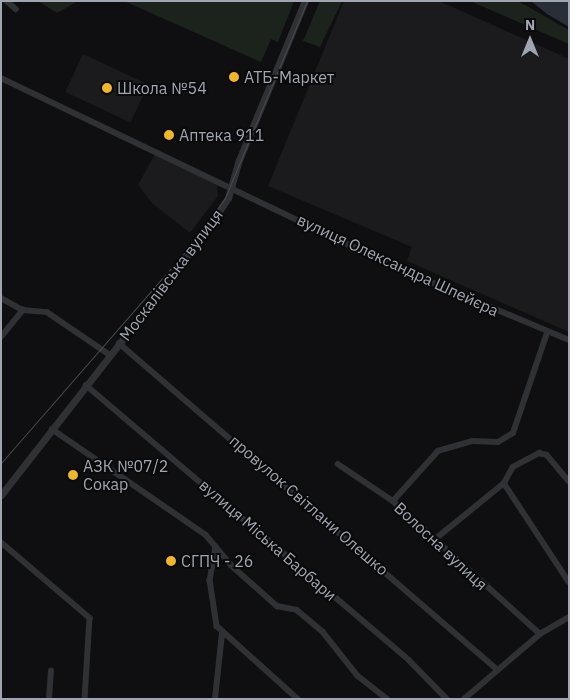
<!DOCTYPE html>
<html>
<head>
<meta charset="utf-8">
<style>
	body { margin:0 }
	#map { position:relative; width:570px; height:700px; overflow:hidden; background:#0f0f11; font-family:"IBM Plex Sans",sans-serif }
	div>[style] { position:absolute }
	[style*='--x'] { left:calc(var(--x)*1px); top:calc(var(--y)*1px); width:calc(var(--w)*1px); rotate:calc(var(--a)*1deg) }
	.built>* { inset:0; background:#1b1b1e; transform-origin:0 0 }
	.green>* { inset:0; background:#1c231d }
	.water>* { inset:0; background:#282f36 }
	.minor>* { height:5.5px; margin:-2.75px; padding:0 2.75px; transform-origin:2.75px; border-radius:2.75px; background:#303135 }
	.tertiary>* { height:7px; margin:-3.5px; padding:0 3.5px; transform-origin:3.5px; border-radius:3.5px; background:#303135 }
	.tram>* { height:1px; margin:-0.5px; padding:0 0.5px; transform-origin:0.5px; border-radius:0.5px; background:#494b50 }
	.dots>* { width:14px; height:14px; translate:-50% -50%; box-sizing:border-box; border:2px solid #0a0a0b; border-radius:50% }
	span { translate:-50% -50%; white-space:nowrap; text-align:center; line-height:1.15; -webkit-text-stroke:4px #0a0a0b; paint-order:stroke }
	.poi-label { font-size:16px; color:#a0a5b1 }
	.left { translate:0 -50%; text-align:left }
	.street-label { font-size:16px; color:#a0a5b1 }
	.frame { position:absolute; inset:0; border:2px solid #a0a5b1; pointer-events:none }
	.north { position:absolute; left:505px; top:15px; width:50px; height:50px; -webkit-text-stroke:4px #0a0a0b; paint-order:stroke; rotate:0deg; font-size:14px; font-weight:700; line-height:20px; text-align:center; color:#a0a5b1 }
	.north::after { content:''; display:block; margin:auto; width:18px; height:22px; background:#a0a5b1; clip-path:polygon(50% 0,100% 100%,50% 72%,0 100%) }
</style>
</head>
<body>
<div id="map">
	<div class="built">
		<i style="clip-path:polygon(344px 1px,439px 1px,569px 59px,569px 332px,407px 261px,412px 247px,268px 186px)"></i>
		<i style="left:83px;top:54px;width:72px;height:42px;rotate:25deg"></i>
		<i style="clip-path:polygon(155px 154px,217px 182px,218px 196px,190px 233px,152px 203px,138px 185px)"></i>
	</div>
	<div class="green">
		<i style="clip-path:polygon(38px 1px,78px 1px,57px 13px)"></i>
		<i style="clip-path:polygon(124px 1px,294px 1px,278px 42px,271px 39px,261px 62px)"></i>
		<i style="clip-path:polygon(320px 1px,342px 1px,320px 47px,303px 41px)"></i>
		<i style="clip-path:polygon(470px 1px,518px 1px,569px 30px,569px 44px)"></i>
	</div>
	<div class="water">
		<i style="clip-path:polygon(531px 1px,569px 1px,569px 27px,547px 14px)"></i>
	</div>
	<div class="minor">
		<i style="--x:7;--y:1;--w:12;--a:42"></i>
		<i style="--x:1;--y:78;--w:440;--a:25.6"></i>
		<i style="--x:398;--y:268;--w:186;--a:22.8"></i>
		<i style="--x:1;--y:298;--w:25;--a:29"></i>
		<i style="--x:23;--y:310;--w:24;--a:5"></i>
		<i style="--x:47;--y:312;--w:76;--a:34.3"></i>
		<i style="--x:1;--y:337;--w:35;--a:-51"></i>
		<i style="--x:119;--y:343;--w:499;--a:40.8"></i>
		<i style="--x:86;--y:385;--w:424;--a:40.4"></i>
		<i style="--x:409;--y:660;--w:54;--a:45.7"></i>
		<i style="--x:52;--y:429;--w:187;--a:34.5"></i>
		<i style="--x:206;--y:535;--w:39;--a:50"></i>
		<i style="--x:231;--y:565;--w:62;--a:41.7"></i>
		<i style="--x:277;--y:606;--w:20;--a:11"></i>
		<i style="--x:297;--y:610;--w:34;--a:40"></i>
		<i style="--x:323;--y:632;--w:56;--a:51.5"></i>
		<i style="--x:358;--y:676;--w:37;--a:38"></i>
		<i style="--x:338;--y:464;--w:66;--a:33.9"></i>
		<i style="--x:393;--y:501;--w:198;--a:42.1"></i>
		<i style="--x:504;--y:483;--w:118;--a:56.7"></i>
		<i style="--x:393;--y:501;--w:67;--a:-48"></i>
		<i style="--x:438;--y:451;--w:35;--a:-16"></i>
		<i style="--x:472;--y:441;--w:26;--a:2"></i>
		<i style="--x:498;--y:442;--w:17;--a:-31"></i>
		<i style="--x:513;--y:433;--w:106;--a:-71.2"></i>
		<i style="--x:433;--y:541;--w:92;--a:-39.2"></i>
		<i style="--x:504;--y:483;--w:18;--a:-61"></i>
		<i style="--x:513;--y:467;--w:30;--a:-28"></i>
		<i style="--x:539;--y:453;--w:8;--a:14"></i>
		<i style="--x:547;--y:455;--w:34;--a:50"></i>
		<i style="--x:1;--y:542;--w:117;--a:40.5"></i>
		<i style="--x:90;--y:618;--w:81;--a:93.5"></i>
		<i style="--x:216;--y:547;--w:34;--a:100"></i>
		<i style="--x:210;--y:580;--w:47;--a:81.3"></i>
		<i style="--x:217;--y:626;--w:109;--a:42"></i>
		<i style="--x:49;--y:699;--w:28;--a:-86"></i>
		<i style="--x:215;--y:699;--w:66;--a:-83.9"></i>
		<i style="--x:464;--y:699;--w:100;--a:-40.5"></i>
		<i style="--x:540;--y:634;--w:34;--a:-30"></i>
	</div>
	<div class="tertiary">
		<i style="--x:1;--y:495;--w:317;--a:-52"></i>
		<i style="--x:196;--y:245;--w:57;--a:-55.8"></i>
		<i style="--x:228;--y:198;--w:40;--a:-74"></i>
		<i style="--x:239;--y:160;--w:172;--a:-67.5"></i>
	</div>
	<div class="tram">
		<i style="--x:1;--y:463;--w:292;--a:-48.9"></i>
		<i style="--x:193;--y:243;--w:55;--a:-54.6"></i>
		<i style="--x:225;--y:198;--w:213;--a:-67.4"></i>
	</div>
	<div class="dots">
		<i style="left:234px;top:77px;background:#efb629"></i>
		<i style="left:107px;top:88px;background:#efb629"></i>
		<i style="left:169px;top:135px;background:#efb629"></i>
		<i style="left:73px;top:475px;background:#efb629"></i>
		<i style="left:171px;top:561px;background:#efb629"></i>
	</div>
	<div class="poi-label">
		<span class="left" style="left:244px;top:77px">АТБ-Маркет</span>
		<span class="left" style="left:117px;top:88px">Школа №54</span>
		<span class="left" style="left:179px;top:135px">Аптека 911</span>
		<span class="left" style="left:83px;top:475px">АЗК №07/2<br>Сокар</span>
		<span class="left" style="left:181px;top:561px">СГПЧ - 26</span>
	</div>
	<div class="street-label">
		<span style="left:398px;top:265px;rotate:25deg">вулиця Олександра Шпейєра</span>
		<span style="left:171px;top:275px;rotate:-53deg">Москалівська вулиця</span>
		<span style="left:309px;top:505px;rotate:41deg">провулок Світлани Олешко</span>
		<span style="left:268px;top:540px;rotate:41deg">вулиця Міська Барбари</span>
		<span style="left:441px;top:546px;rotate:43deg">Волосна вулиця</span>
	</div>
	<div class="frame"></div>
	<div class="north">N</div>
</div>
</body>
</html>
